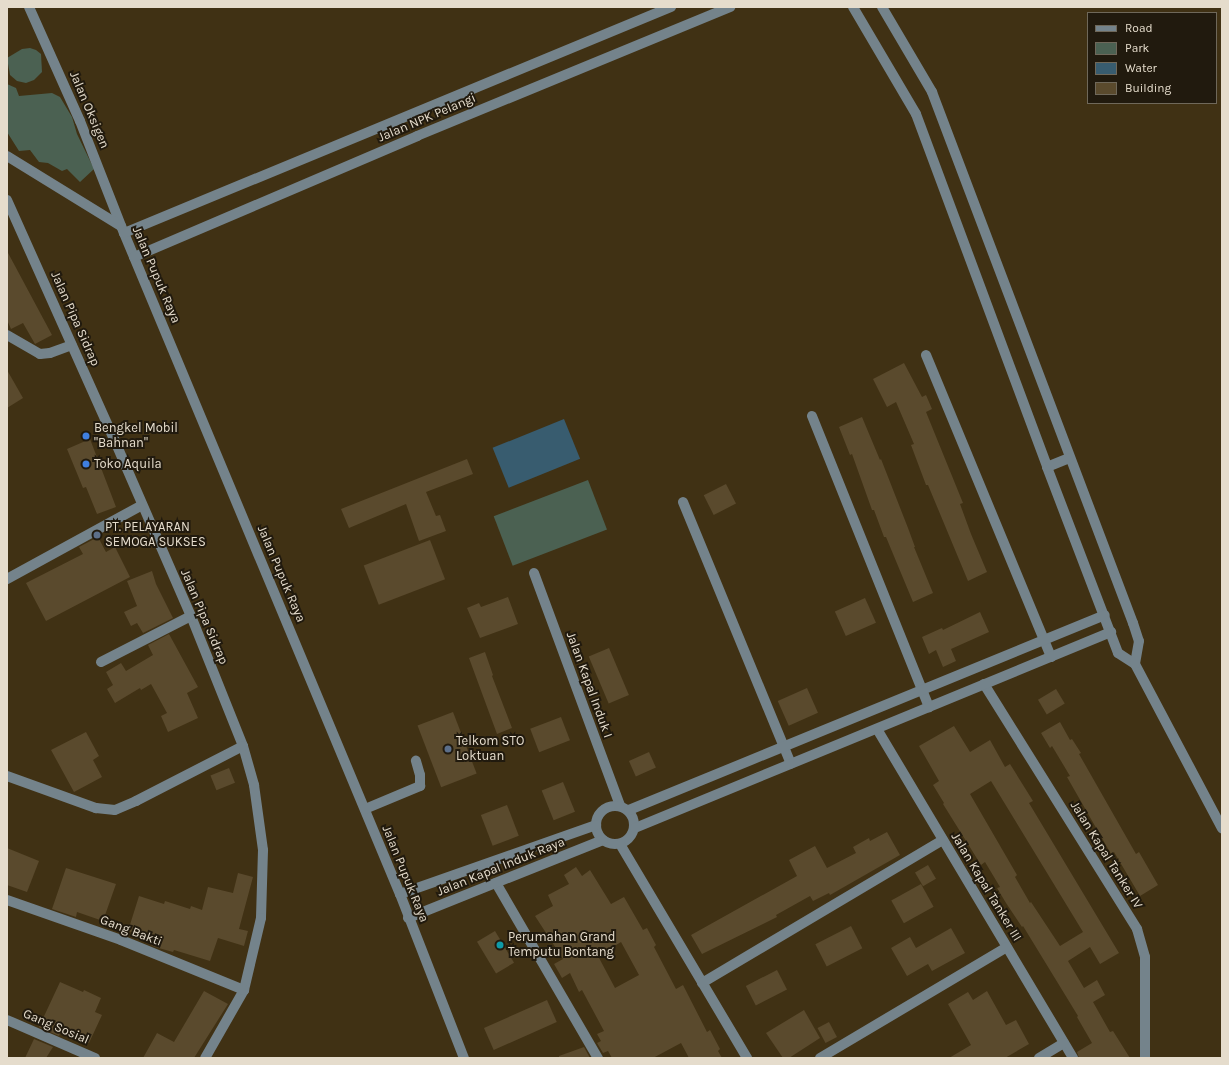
<!DOCTYPE html>
<html>
<head>
<meta charset="utf-8">
<style>
	body { margin:0 }
	#map { position:relative; width:1229px; height:1065px; overflow:hidden; background:#403114; font-family:Karla,sans-serif }
	div>[style] { position:absolute }
	[style*='--x'] { left:calc(var(--x)*1px); top:calc(var(--y)*1px); width:calc(var(--w)*1px); rotate:calc(var(--a)*1deg) }
	.green>* { inset:0; background:#4b6152; transform-origin:0 0 }
	.water>* { inset:0; background:#385c6f; transform-origin:0 0 }
	.building>* { inset:0; background:#5a4a2d; transform-origin:0 0 }
	.minor>* { height:10px; margin:-5px; padding:0 5px; transform-origin:5px; border-radius:5px; background:#74838b }
	.minor>.ring { margin:-5px; padding:0; box-sizing:content-box; background:none; border:10px solid #74838b; border-radius:50% }
	.dots>* { width:11px; height:11px; translate:-50% -50%; box-sizing:border-box; border:2px solid #211a0e; border-radius:50% }
	span { translate:-50% -50%; white-space:nowrap; text-align:center; line-height:1.15; -webkit-text-stroke:4px #211a0e; paint-order:stroke }
	.street-label { font-size:13px; color:#e5dccc }
	.poi-label { font-size:13px; color:#e5dccc }
	.left { translate:0 -50%; text-align:left }
	.frame { position:absolute; inset:0; border:8px solid #e5dccc; pointer-events:none }
	.legend { position:absolute; left:1087px; top:12px; width:130px; height:92px; box-sizing:border-box; background:#211a0e; border:1px solid #6f685a; margin:0; padding:5px 7px; list-style:none; font-size:12px; color:#e5dccc }
	.legend li { display:flex; align-items:center; gap:8px; height:20px }
	.legend b { width:20px; border:1px solid #6f685a }
</style>
</head>
<body>
<div id="map">
	<div class="green">
		<i style="clip-path:polygon(30px 48px,36px 50px,41px 54px,42px 72px,34px 80px,26px 83px,17px 81px,10px 75px,7px 58px,22px 49px)"></i>
		<i style="clip-path:polygon(7px 84px,16px 88px,19px 96px,52px 93px,60px 97px,72px 117px,77px 134px,94px 169px,80px 182px,67px 169px,62px 171px,48px 163px,39px 162px,30px 150px,19px 151px,7px 132px)"></i>
		<i style="left:588px;top:480px;width:53px;height:101px;rotate:69deg"></i>
	</div>
	<div class="water">
		<i style="left:564px;top:419px;width:43px;height:77px;rotate:68deg"></i>
	</div>
	<div class="building">
		<i style="clip-path:polygon(7px 251px,52px 335px,35px 344px,23px 323px,11px 329px,7px 320px)"></i>
		<i style="clip-path:polygon(904px 363px,922px 397px,926px 395px,932px 409px,926px 412px,963px 503px,960px 504px,971px 534px,987px 572px,968px 581px,928px 485px,926px 485px,911px 445px,914px 444px,896px 402px,887px 407px,873px 379px)"></i>
		<i style="clip-path:polygon(7px 370px,23px 398px,7px 408px)"></i>
		<i style="clip-path:polygon(862px 417px,880px 460px,881px 459px,908px 528px,915px 547px,914px 547px,933px 593px,913px 602px,886px 537px,884px 537px,874px 510px,872px 510px,852px 454px,850px 455px,839px 427px)"></i>
		<i style="clip-path:polygon(90px 439px,116px 507px,97px 514px,86px 487px,83px 488px,67px 449px)"></i>
		<i style="clip-path:polygon(467px 459px,473px 474px,426px 492px,436px 516px,440px 515px,446px 531px,419px 541px,406px 504px,349px 528px,341px 509px)"></i>
		<i style="left:726px;top:484px;width:22px;height:25px;rotate:63deg"></i>
		<i style="clip-path:polygon(98px 537px,106px 552px,115px 547px,130px 577px,46px 621px,26px 583px,83px 554px,79px 547px)"></i>
		<i style="left:430px;top:540px;width:42px;height:71px;rotate:69deg"></i>
		<i style="clip-path:polygon(152px 571px,156px 584px,173px 618px,143px 633px,137px 623px,131px 626px,124px 612px,137px 606px,127px 581px)"></i>
		<i style="clip-path:polygon(508px 597px,518px 624px,480px 638px,467px 608px,479px 603px,481px 607px)"></i>
		<i style="left:865px;top:598px;width:27px;height:33px;rotate:66deg"></i>
		<i style="clip-path:polygon(980px 612px,989px 632px,951px 649px,956px 661px,943px 667px,936px 650px,929px 654px,922px 637px,942px 628px,943px 630px)"></i>
		<i style="clip-path:polygon(169px 634px,198px 687px,187px 693px,198px 718px,168px 732px,161px 716px,167px 713px,151px 684px,141px 690px,140px 688px,115px 703px,107px 689px,113px 685px,106px 672px,121px 663px,126px 671px,153px 655px,148px 645px)"></i>
		<i style="left:609px;top:648px;width:51px;height:22px;rotate:67deg"></i>
		<i style="clip-path:polygon(485px 652px,493px 675px,492px 676px,512px 728px,497px 734px,469px 658px)"></i>
		<i style="left:807px;top:688px;width:27px;height:32px;rotate:66deg"></i>
		<i style="left:1056px;top:689px;width:17px;height:21px;rotate:59deg"></i>
		<i style="left:453px;top:712px;width:66px;height:38px;rotate:69deg"></i>
		<i style="left:561px;top:717px;width:25px;height:33px;rotate:69deg"></i>
		<i style="clip-path:polygon(1060px 722px,1070px 740px,1072px 739px,1081px 753px,1079px 754px,1136px 854px,1139px 852px,1158px 885px,1140px 896px,1114px 852px,1111px 854px,1067px 777px,1070px 776px,1052px 746px,1050px 748px,1041px 733px)"></i>
		<i style="clip-path:polygon(evenodd,954px 726px,970px 752px,990px 740px,1005px 767px,1010px 764px,1033px 801px,1029px 803px,1119px 953px,1100px 964px,1090px 947px,1068px 961px,1084px 988px,1097px 980px,1105px 995px,1093px 1002px,1110px 1032px,1113px 1031px,1130px 1058px,1079px 1058px,1077px 1052px,1092px 1043px,1077px 1017px,1078px 1016px,1023px 926px,1022px 927px,1006px 903px,997px 888px,1000px 887px,985px 862px,981px 865px,943px 804px,944px 803px,933px 785px,939px 781px,919px 746px,954px 726px,991px 781px,1083px 932px,1060px 946px,1031px 902px,1030px 903px,1015px 877px,1017px 875px,970px 794px,991px 781px)"></i>
		<i style="clip-path:polygon(86px 732px,99px 756px,93px 760px,102px 777px,74px 792px,51px 750px)"></i>
		<i style="left:649px;top:752px;width:17px;height:22px;rotate:66deg"></i>
		<i style="left:229px;top:768px;width:16px;height:20px;rotate:68deg"></i>
		<i style="left:563px;top:782px;width:32px;height:23px;rotate:68deg"></i>
		<i style="left:507px;top:805px;width:33px;height:28px;rotate:69deg"></i>
		<i style="clip-path:polygon(887px 832px,900px 855px,830px 895px,829px 893px,813px 901px,810px 896px,776px 915px,777px 917px,702px 954px,691px 935px,797px 876px,789px 860px,815px 846px,827px 868px,856px 853px,853px 847px,869px 838px,870px 841px)"></i>
		<i style="clip-path:polygon(7px 848px,39px 861px,27px 892px,7px 885px)"></i>
		<i style="left:928px;top:865px;width:16px;height:15px;rotate:60deg"></i>
		<i style="clip-path:polygon(evenodd,576px 867px,582px 876px,590px 870px,611px 904px,624px 897px,643px 930px,647px 928px,656px 945px,654px 947px,676px 989px,683px 985px,707px 1032px,710px 1030px,720px 1049px,718px 1051px,722px 1058px,689px 1058px,681px 1043px,653px 1058px,612px 1058px,608px 1051px,603px 1053px,597px 1043px,601px 1041px,597px 1034px,604px 1031px,582px 990px,579px 992px,570px 973px,562px 978px,554px 964px,563px 959px,535px 916px,553px 906px,548px 895px,569px 884px,564px 875px,576px 867px,621px 942px,639px 975px,615px 988px,598px 956px,621px 942px)"></i>
		<i style="clip-path:polygon(66px 868px,116px 884px,103px 921px,77px 912px,76px 917px,52px 909px)"></i>
		<i style="clip-path:polygon(238px 873px,253px 877px,239px 929px,248px 931px,244px 946px,218px 938px,210px 961px,174px 950px,173px 952px,155px 947px,151px 945px,153px 939px,128px 931px,139px 896px,164px 904px,165px 901px,190px 909px,191px 906px,202px 910px,208px 887px,233px 893px)"></i>
		<i style="left:921px;top:884px;width:26px;height:34px;rotate:61deg"></i>
		<i style="left:851px;top:926px;width:25px;height:40px;rotate:63deg"></i>
		<i style="clip-path:polygon(951px 928px,965px 953px,932px 971px,928px 964px,907px 976px,891px 948px,910px 937px,916px 948px)"></i>
		<i style="left:495px;top:931px;width:37px;height:21px;rotate:59deg"></i>
		<i style="left:777px;top:970px;width:22px;height:35px;rotate:63deg"></i>
		<i style="clip-path:polygon(60px 982px,83px 992px,84px 990px,101px 998px,95px 1012px,102px 1015px,89px 1043px,61px 1031px,59px 1036px,39px 1027px)"></i>
		<i style="clip-path:polygon(204px 991px,228px 1004px,194px 1058px,143px 1058px,157px 1033px,174px 1042px)"></i>
		<i style="clip-path:polygon(987px 991px,1006px 1025px,1016px 1020px,1029px 1044px,1005px 1058px,949px 1058px,971px 1045px,948px 1004px,968px 992px,973px 1000px)"></i>
		<i style="left:547px;top:1000px;width:24px;height:69px;rotate:66deg"></i>
		<i style="clip-path:polygon(804px 1010px,820px 1038px,789px 1058px,783px 1058px,766px 1033px)"></i>
		<i style="left:829px;top:1022px;width:17px;height:13px;rotate:62deg"></i>
		<i style="clip-path:polygon(34px 1039px,53px 1047px,46px 1058px,25px 1058px)"></i>
		<i style="clip-path:polygon(584px 1047px,590px 1058px,559px 1058px,559px 1056px)"></i>
	</div>
	<div class="minor">
		<i style="--x:29;--y:7;--w:125;--a:65.9"></i>
		<i style="--x:80;--y:121;--w:120;--a:68.6"></i>
		<i style="--x:124;--y:233;--w:716;--a:67.34"></i>
		<i style="--x:400;--y:894;--w:176;--a:68.7"></i>
		<i style="--x:853;--y:7;--w:124;--a:59.5"></i>
		<i style="--x:916;--y:114;--w:377;--a:69.6"></i>
		<i style="--x:1047;--y:467;--w:199;--a:69.1"></i>
		<i style="--x:1118;--y:653;--w:20;--a:33"></i>
		<i style="--x:1135;--y:664;--w:186;--a:62.1"></i>
		<i style="--x:882;--y:7;--w:99;--a:59.5"></i>
		<i style="--x:932;--y:92;--w:568;--a:69.27"></i>
		<i style="--x:1133;--y:623;--w:19;--a:72"></i>
		<i style="--x:1139;--y:641;--w:23;--a:100"></i>
		<i style="--x:7;--y:156;--w:134;--a:31.6"></i>
		<i style="--x:7;--y:200;--w:262;--a:65.9"></i>
		<i style="--x:114;--y:439;--w:193;--a:66.5"></i>
		<i style="--x:191;--y:616;--w:140;--a:68.2"></i>
		<i style="--x:243;--y:746;--w:41;--a:74.2"></i>
		<i style="--x:254;--y:785;--w:66;--a:82.1"></i>
		<i style="--x:263;--y:850;--w:68;--a:91.7"></i>
		<i style="--x:261;--y:918;--w:74;--a:103.3"></i>
		<i style="--x:244;--y:990;--w:78;--a:119.8"></i>
		<i style="--x:124;--y:233;--w:592;--a:-22.45"></i>
		<i style="--x:134;--y:257;--w:308;--a:-23.1"></i>
		<i style="--x:417;--y:136;--w:339;--a:-22.4"></i>
		<i style="--x:7;--y:335;--w:38;--a:30"></i>
		<i style="--x:40;--y:354;--w:10;--a:-6"></i>
		<i style="--x:50;--y:353;--w:23;--a:-20"></i>
		<i style="--x:926;--y:355;--w:327;--a:67.5"></i>
		<i style="--x:812;--y:416;--w:314;--a:68.1"></i>
		<i style="--x:1047;--y:467;--w:24;--a:-22"></i>
		<i style="--x:683;--y:502;--w:283;--a:67.6"></i>
		<i style="--x:534;--y:573;--w:248;--a:69.7"></i>
		<i style="--x:7;--y:579;--w:154;--a:-28.7"></i>
		<i style="--x:101;--y:662;--w:101;--a:-27.1"></i>
		<i style="--x:984;--y:684;--w:289;--a:58"></i>
		<i style="--x:1137;--y:929;--w:29;--a:74"></i>
		<i style="--x:1145;--y:957;--w:101;--a:90"></i>
		<i style="--x:877;--y:729;--w:383;--a:59.2"></i>
		<i style="--x:7;--y:776;--w:95;--a:19.8"></i>
		<i style="--x:96;--y:808;--w:19;--a:6"></i>
		<i style="--x:115;--y:810;--w:23;--a:-23"></i>
		<i style="--x:136;--y:801;--w:120;--a:-27.2"></i>
		<i class="ring" style="left:596px;top:806px;width:28px;height:28px"></i>
		<i style="--x:365;--y:809;--w:60;--a:-22.7"></i>
		<i style="--x:420;--y:786;--w:11;--a:-90"></i>
		<i style="--x:420;--y:775;--w:15;--a:-106"></i>
		<i style="--x:629;--y:810;--w:514;--a:-22.28"></i>
		<i style="--x:635;--y:828;--w:515;--a:-22.38"></i>
		<i style="--x:620;--y:844;--w:249;--a:59.3"></i>
		<i style="--x:496;--y:883;--w:203;--a:59.8"></i>
		<i style="--x:400;--y:894;--w:208;--a:-19.4"></i>
		<i style="--x:7;--y:900;--w:121;--a:19.3"></i>
		<i style="--x:121;--y:940;--w:133;--a:22.1"></i>
		<i style="--x:408;--y:918;--w:210;--a:-21.8"></i>
		<i style="--x:702;--y:983;--w:280;--a:-30.7"></i>
		<i style="--x:7;--y:1020;--w:96;--a:23.4"></i>
		<i style="--x:820;--y:1058;--w:217;--a:-30.7"></i>
		<i style="--x:1039;--y:1058;--w:29;--a:-31"></i>
	</div>
	<div class="dots">
		<i style="left:86px;top:436px;background:#3f7fe0"></i>
		<i style="left:86px;top:464px;background:#3f7fe0"></i>
		<i style="left:97px;top:535px;background:#5c6f8a"></i>
		<i style="left:448px;top:749px;background:#5c6f8a"></i>
		<i style="left:500px;top:945px;background:#0f9aa8"></i>
	</div>
	<div class="street-label">
		<span style="left:89px;top:110px;rotate:67deg">Jalan Oksigen</span>
		<span style="left:427px;top:118px;rotate:-23deg">Jalan NPK Pelangi</span>
		<span style="left:156px;top:275px;rotate:67deg">Jalan Pupuk Raya</span>
		<span style="left:75px;top:319px;rotate:66deg">Jalan Pipa Sidrap</span>
		<span style="left:281px;top:574px;rotate:67deg">Jalan Pupuk Raya</span>
		<span style="left:204px;top:617px;rotate:67deg">Jalan Pipa Sidrap</span>
		<span style="left:589px;top:685px;rotate:70deg">Jalan Kapal Induk I</span>
		<span style="left:1106px;top:855px;rotate:58deg">Jalan Kapal Tanker IV</span>
		<span style="left:501px;top:867px;rotate:-22deg">Jalan Kapal Induk Raya</span>
		<span style="left:405px;top:874px;rotate:68deg">Jalan Pupuk Raya</span>
		<span style="left:986px;top:887px;rotate:59deg">Jalan Kapal Tanker III</span>
		<span style="left:131px;top:931px;rotate:21deg">Gang Bakti</span>
		<span style="left:56px;top:1027px;rotate:23deg">Gang Sosial</span>
	</div>
	<div class="poi-label">
		<span class="left" style="left:94px;top:436px">Bengkel Mobil<br>"Bahnan"</span>
		<span class="left" style="left:94px;top:464px">Toko Aquila</span>
		<span class="left" style="left:105px;top:535px">PT. PELAYARAN<br>SEMOGA SUKSES</span>
		<span class="left" style="left:456px;top:749px">Telkom STO<br>Loktuan</span>
		<span class="left" style="left:508px;top:945px">Perumahan Grand<br>Temputu Bontang</span>
	</div>
	<div class="frame"></div>
	<ul class="legend">
	<li><b style="height:5px;background:#74838b"></b>Road</li>
	<li><b style="height:11px;background:#4b6152"></b>Park</li>
	<li><b style="height:11px;background:#385c6f"></b>Water</li>
	<li><b style="height:11px;background:#5a4a2d"></b>Building</li>
	</ul>
</div>
</body>
</html>
